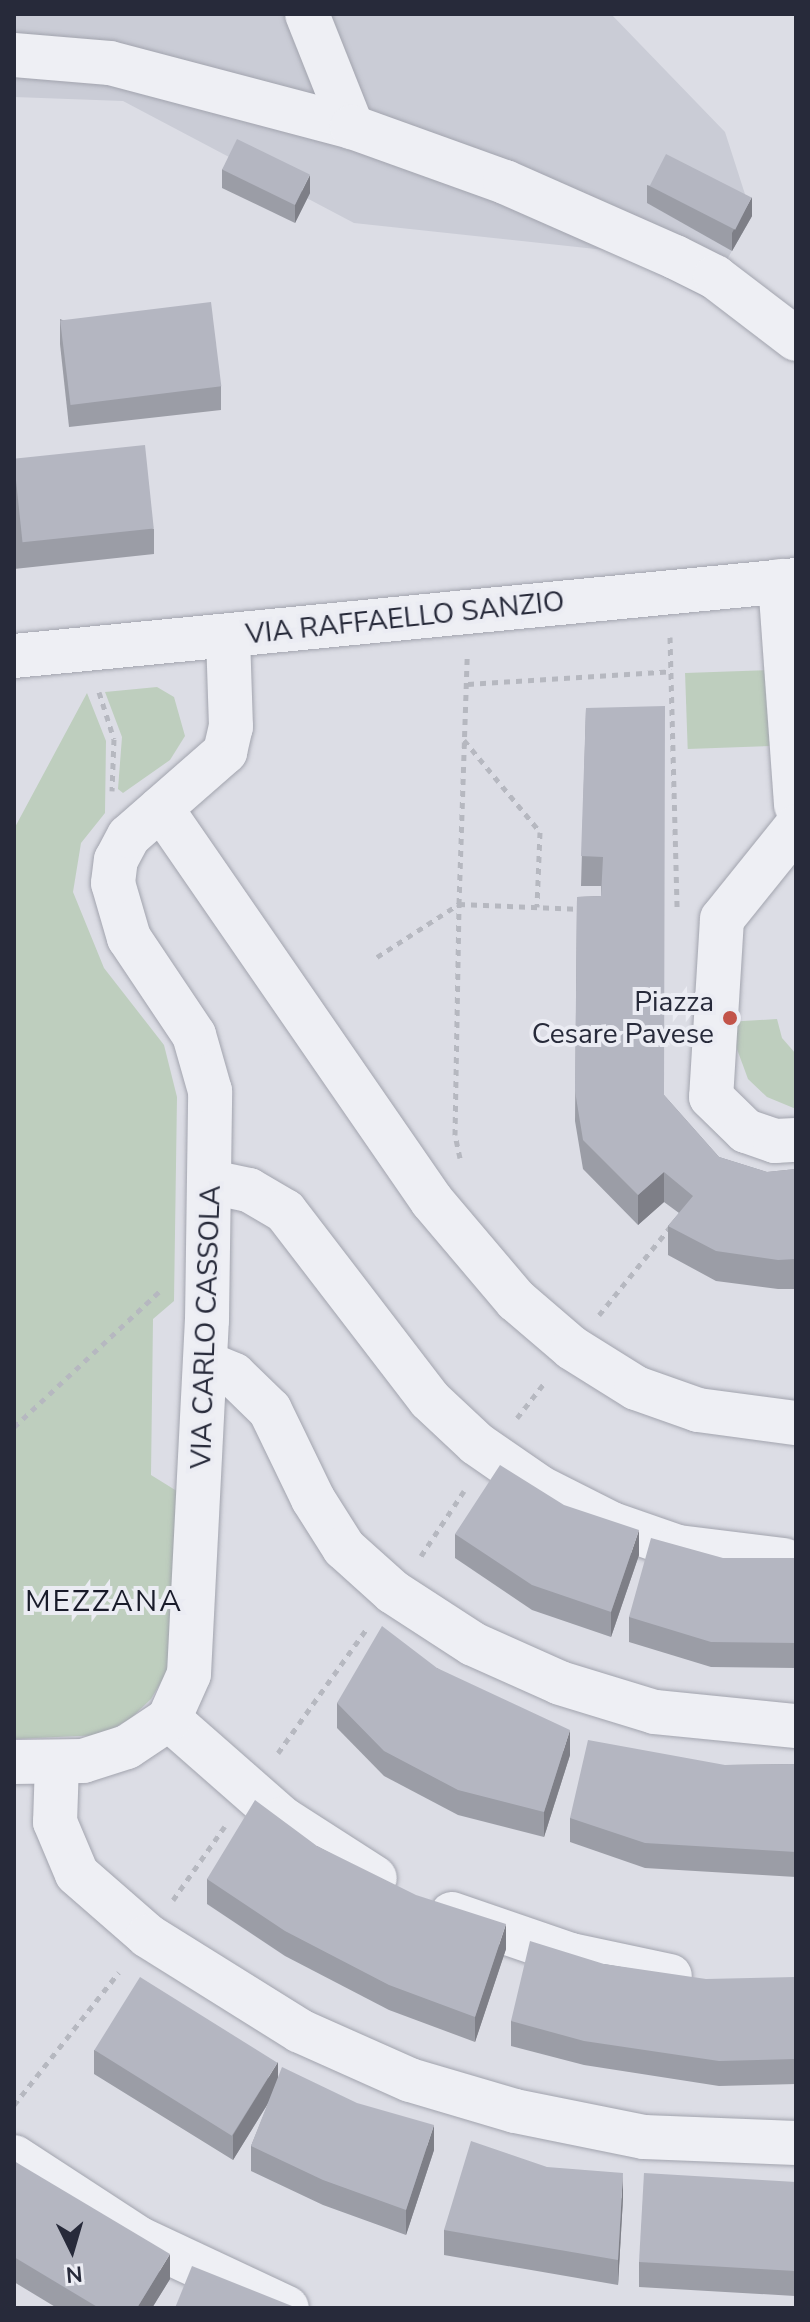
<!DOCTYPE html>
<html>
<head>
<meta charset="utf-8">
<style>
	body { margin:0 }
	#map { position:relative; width:810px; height:2322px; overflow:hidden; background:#dcdde5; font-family:"Nunito Sans",sans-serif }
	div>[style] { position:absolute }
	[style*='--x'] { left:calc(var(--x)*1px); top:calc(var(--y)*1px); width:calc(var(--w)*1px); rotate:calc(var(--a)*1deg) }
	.built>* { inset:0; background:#caccd6 }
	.green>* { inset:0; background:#becebe; transform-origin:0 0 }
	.path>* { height:5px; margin-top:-2.5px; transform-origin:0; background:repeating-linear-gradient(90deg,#b6b8c0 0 6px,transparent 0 12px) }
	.roads { filter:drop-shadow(0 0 2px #a2a4ae) drop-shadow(0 0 2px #a2a4ae) }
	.minor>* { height:44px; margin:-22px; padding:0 22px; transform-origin:22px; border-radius:22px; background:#eeeff4 }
	.wall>* { inset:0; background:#9b9da6 }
	.shaded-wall>* { inset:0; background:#7e7f87 }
	.building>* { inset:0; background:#b4b6c1; transform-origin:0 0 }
	.dots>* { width:22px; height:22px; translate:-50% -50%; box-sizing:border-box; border:4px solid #ebecf3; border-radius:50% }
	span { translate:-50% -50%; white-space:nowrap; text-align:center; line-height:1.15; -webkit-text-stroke:8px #ebecf3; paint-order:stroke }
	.street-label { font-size:28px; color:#272a3a }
	.poi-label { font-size:28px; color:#272a3a }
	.right { translate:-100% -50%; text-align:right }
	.neighbourhood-label { font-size:30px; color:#191b2a; letter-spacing:2px }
	.frame { position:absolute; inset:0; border:16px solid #272a3a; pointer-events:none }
	.north { position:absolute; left:32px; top:2210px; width:80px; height:80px; -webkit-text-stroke:6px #ebecf3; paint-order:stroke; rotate:175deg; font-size:22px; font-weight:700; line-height:32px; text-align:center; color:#272a3a }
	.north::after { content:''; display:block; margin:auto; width:28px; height:36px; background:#272a3a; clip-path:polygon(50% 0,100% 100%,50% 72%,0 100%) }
</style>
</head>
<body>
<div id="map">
	<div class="built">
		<i style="clip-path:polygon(14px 14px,611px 14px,725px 132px,752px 216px,705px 298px,614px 251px,354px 223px,123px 101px,14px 97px)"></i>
	</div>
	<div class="green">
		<i style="left:770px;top:670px;width:76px;height:85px;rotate:88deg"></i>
		<i style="clip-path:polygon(157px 687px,174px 697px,185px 736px,170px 760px,123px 793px,118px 789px,122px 737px,105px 692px)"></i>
		<i style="clip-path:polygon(87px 693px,106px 741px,105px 813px,81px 843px,73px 892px,104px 968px,164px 1045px,177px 1097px,174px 1301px,153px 1319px,151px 1475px,180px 1493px,167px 1672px,151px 1699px,130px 1719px,101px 1735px,14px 1739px,14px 829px)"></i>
		<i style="clip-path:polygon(777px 1019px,782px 1038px,796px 1054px,796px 1109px,767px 1097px,748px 1079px,727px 1022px)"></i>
	</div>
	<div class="path">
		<i style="--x:670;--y:637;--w:271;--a:88.5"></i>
		<i style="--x:468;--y:684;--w:204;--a:-3.6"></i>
		<i style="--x:99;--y:692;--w:49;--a:72.3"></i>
		<i style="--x:114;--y:739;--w:52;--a:92.2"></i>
		<i style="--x:464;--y:740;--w:119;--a:50.4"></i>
		<i style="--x:540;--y:832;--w:75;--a:92.3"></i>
		<i style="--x:377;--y:957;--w:98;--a:-32.9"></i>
		<i style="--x:459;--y:904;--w:123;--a:2.3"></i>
		<i style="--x:460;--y:1158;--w:24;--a:-102"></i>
		<i style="--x:455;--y:1135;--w:231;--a:-89"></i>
		<i style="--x:459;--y:904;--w:246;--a:-88.1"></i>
		<i style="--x:599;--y:1315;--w:114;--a:-51"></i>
		<i style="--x:517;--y:1418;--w:46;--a:-52.1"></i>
		<i style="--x:14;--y:1427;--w:202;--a:-43"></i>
		<i style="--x:421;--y:1556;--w:78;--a:-56.5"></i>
		<i style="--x:278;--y:1753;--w:153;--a:-54.5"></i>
		<i style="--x:173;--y:1900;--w:90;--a:-54.9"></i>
		<i style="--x:14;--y:2105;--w:169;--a:-51.7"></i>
	</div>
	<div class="roads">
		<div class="minor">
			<i style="--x:307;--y:14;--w:122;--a:68.3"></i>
			<i style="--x:14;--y:55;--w:96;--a:4.8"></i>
			<i style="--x:110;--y:63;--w:250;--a:14.8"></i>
			<i style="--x:352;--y:127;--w:163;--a:19.8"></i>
			<i style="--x:505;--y:182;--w:186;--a:23.8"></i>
			<i style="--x:675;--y:257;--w:45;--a:26.6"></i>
			<i style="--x:715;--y:277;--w:102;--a:37.4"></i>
			<i style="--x:780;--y:581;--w:225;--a:85.9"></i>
			<i style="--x:14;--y:656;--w:786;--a:-5.55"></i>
			<i style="--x:161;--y:808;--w:477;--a:55.4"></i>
			<i style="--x:432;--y:1201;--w:130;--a:49.7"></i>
			<i style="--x:516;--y:1300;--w:74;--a:40.6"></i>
			<i style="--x:572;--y:1348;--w:75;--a:32"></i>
			<i style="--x:636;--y:1388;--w:66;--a:19.5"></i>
			<i style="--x:698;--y:1410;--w:99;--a:7.6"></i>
			<i style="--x:796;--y:827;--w:118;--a:128.8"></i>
			<i style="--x:722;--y:919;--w:178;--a:93.5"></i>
			<i style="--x:711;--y:1097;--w:49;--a:44.2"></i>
			<i style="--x:746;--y:1131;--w:31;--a:19"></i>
			<i style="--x:775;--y:1141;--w:21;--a:-3"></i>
			<i style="--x:211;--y:1182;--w:39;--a:12"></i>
			<i style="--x:249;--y:1190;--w:42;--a:30.3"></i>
			<i style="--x:285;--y:1211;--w:238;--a:52.5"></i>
			<i style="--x:430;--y:1400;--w:64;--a:43.1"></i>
			<i style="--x:477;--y:1444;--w:75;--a:34.7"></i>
			<i style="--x:539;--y:1487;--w:82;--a:26.9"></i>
			<i style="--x:612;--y:1524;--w:70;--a:19.2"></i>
			<i style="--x:678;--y:1547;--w:107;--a:7"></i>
			<i style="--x:205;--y:1363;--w:31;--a:22"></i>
			<i style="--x:234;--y:1375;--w:50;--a:44.2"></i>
			<i style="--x:270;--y:1410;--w:99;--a:64.2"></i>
			<i style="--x:313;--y:1499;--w:58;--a:57.7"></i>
			<i style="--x:344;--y:1548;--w:66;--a:41.9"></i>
			<i style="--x:393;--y:1592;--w:95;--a:33"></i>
			<i style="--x:473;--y:1644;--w:95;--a:24.1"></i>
			<i style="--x:560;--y:1683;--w:99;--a:17"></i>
			<i style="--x:655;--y:1712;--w:142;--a:5.7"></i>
			<i style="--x:169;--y:1719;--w:152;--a:41.3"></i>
			<i style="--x:283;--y:1819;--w:109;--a:32.7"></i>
			<i style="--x:14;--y:1762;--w:69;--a:-0.8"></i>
			<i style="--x:83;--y:1761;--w:46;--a:-17.7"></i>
			<i style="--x:127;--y:1747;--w:50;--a:-33.7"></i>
			<i style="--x:169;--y:1719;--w:49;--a:-66"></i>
			<i style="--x:189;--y:1674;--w:354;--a:-87.1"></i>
			<i style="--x:207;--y:1320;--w:229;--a:-89.2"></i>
			<i style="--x:210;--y:1091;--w:58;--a:-105.9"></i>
			<i style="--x:194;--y:1035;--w:117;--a:-123.8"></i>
			<i style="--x:129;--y:938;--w:57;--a:-106.2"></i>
			<i style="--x:113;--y:883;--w:23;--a:-83"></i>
			<i style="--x:116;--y:860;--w:27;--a:-62"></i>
			<i style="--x:129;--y:836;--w:128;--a:-41.2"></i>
			<i style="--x:225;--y:752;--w:26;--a:-77"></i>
			<i style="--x:231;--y:727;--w:90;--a:-91.9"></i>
			<i style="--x:57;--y:1763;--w:59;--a:91.9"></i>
			<i style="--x:55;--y:1822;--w:56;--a:67.1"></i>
			<i style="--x:77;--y:1874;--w:94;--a:41.1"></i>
			<i style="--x:148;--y:1936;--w:179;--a:32"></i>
			<i style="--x:300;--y:2031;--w:120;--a:24"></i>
			<i style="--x:410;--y:2080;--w:109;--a:16.4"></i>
			<i style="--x:515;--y:2111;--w:132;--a:11.4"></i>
			<i style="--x:644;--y:2137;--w:152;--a:2.3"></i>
			<i style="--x:452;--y:1914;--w:126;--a:19"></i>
			<i style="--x:571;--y:1955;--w:101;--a:12"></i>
			<i style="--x:14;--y:2157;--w:150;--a:33.1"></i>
			<i style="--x:140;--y:2239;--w:162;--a:25.1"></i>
		</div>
	</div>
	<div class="wall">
		<i style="clip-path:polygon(222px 169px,310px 193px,295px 223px,222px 188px)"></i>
		<i style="clip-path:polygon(647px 185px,752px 216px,732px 251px,647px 203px)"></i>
		<i style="clip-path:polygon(60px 319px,221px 386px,221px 410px,69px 427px,60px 344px)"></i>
		<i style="clip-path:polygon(14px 459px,154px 529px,154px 554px,14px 569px)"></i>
		<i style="clip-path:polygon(586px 708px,664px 1095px,719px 1157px,767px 1172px,796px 1169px,796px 1289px,778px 1289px,716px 1281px,668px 1255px,668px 1226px,679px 1213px,664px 1202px,638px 1225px,583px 1169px,575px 1121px,577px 897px,601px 896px,601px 886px,581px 886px)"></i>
		<i style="clip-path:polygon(455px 1534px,639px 1555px,611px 1637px,532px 1610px,455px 1558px)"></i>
		<i style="clip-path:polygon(723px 1558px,796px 1558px,796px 1668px,711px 1667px,629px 1642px,629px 1617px)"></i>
		<i style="clip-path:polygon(437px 1668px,570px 1755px,544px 1837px,458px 1815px,384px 1776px,337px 1728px,337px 1703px)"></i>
		<i style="clip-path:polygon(796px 1764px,796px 1877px,645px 1868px,570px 1842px,570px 1818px,725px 1765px)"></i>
		<i style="clip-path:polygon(317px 1846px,506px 1949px,475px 2042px,389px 2010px,285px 1956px,207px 1904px,207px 1879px)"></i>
		<i style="clip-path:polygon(604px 1964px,796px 1997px,796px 2084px,719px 2086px,584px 2065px,511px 2046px,511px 2021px)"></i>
		<i style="clip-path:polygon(94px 2050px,278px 2079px,434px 2150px,406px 2235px,323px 2205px,251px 2171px,251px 2146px,269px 2102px,233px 2160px,94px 2074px)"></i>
		<i style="clip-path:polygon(14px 2161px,170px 2279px,152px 2308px,57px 2308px,14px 2282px)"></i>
		<i style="clip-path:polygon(796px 2182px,795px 2296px,639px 2287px,639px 2262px)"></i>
		<i style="clip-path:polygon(623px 2198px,618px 2285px,444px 2255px,444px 2230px)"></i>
	</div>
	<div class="shaded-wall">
		<i style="clip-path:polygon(310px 175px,310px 193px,295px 223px,295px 205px)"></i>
		<i style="clip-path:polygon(752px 197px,752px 216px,732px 251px,732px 233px)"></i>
		<i style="clip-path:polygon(664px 1172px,664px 1202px,638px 1225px,638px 1195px)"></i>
		<i style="clip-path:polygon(639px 1530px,639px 1555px,611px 1637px,611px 1612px)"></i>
		<i style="clip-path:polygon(570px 1730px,570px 1755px,544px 1837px,544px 1812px)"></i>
		<i style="clip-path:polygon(506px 1924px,506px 1949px,475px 2042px,475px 2017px)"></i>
		<i style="clip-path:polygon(278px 2062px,278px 2087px,233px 2160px,233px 2135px)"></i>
		<i style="clip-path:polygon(434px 2125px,434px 2150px,406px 2235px,406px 2210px)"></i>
		<i style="clip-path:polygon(623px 2173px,623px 2198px,618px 2285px,618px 2260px)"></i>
		<i style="clip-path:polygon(796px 2249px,796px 2274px,795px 2296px,795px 2271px)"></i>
		<i style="clip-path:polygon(170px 2254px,170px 2279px,152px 2308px,137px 2308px)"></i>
	</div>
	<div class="building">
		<i style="left:237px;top:139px;width:81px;height:34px;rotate:26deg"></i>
		<i style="left:666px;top:154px;width:96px;height:36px;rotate:27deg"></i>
		<i style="left:211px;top:302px;width:85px;height:152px;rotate:83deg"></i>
		<i style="left:145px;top:445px;width:84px;height:132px;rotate:84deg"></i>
		<i style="clip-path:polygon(665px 706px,664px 1095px,719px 1157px,767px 1172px,796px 1169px,796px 1259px,778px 1260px,716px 1251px,668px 1226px,693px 1196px,664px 1172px,638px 1195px,583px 1140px,575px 1091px,577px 897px,601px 896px,603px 857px,581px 856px,586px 708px)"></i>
		<i style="clip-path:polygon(500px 1465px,564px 1505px,639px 1530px,611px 1612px,532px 1585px,455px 1534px)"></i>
		<i style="clip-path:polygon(651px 1538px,723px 1558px,796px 1558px,796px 1643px,711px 1642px,629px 1617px)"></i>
		<i style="clip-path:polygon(382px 1626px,437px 1668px,570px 1730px,544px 1812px,458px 1790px,384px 1751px,337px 1703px)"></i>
		<i style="clip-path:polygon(588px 1740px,725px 1765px,796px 1764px,796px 1852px,645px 1843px,570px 1818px)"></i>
		<i style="clip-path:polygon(255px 1800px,317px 1846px,416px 1895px,506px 1924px,475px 2017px,389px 1985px,285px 1931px,207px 1879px)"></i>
		<i style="clip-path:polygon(530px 1941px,604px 1964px,706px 1979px,795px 1977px,796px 1997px,796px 2059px,719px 2061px,584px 2041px,511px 2021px)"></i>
		<i style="left:140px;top:1977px;width:162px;height:86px;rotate:32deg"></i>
		<i style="clip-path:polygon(282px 2067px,357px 2103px,434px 2125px,406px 2210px,323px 2180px,251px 2146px)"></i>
		<i style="clip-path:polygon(471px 2141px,547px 2167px,623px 2173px,618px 2260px,444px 2230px)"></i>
		<i style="clip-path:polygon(14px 2161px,170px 2254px,137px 2308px,99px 2308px,14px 2257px)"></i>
		<i style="clip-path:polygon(644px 2173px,796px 2182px,796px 2249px,795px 2271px,639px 2262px)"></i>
		<i style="clip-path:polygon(192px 2266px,297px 2308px,175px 2308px)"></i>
	</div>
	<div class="dots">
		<i style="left:730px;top:1018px;background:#c25349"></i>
	</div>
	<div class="street-label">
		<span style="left:405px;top:618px;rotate:-6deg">VIA RAFFAELLO SANZIO</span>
		<span style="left:206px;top:1327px;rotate:-88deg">VIA CARLO CASSOLA</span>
	</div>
	<div class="poi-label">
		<span class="right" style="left:714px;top:1018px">Piazza<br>Cesare Pavese</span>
	</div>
	<div class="neighbourhood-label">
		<span style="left:104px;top:1602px">MEZZANA</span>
	</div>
	<div class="frame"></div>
	<div class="north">N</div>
</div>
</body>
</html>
